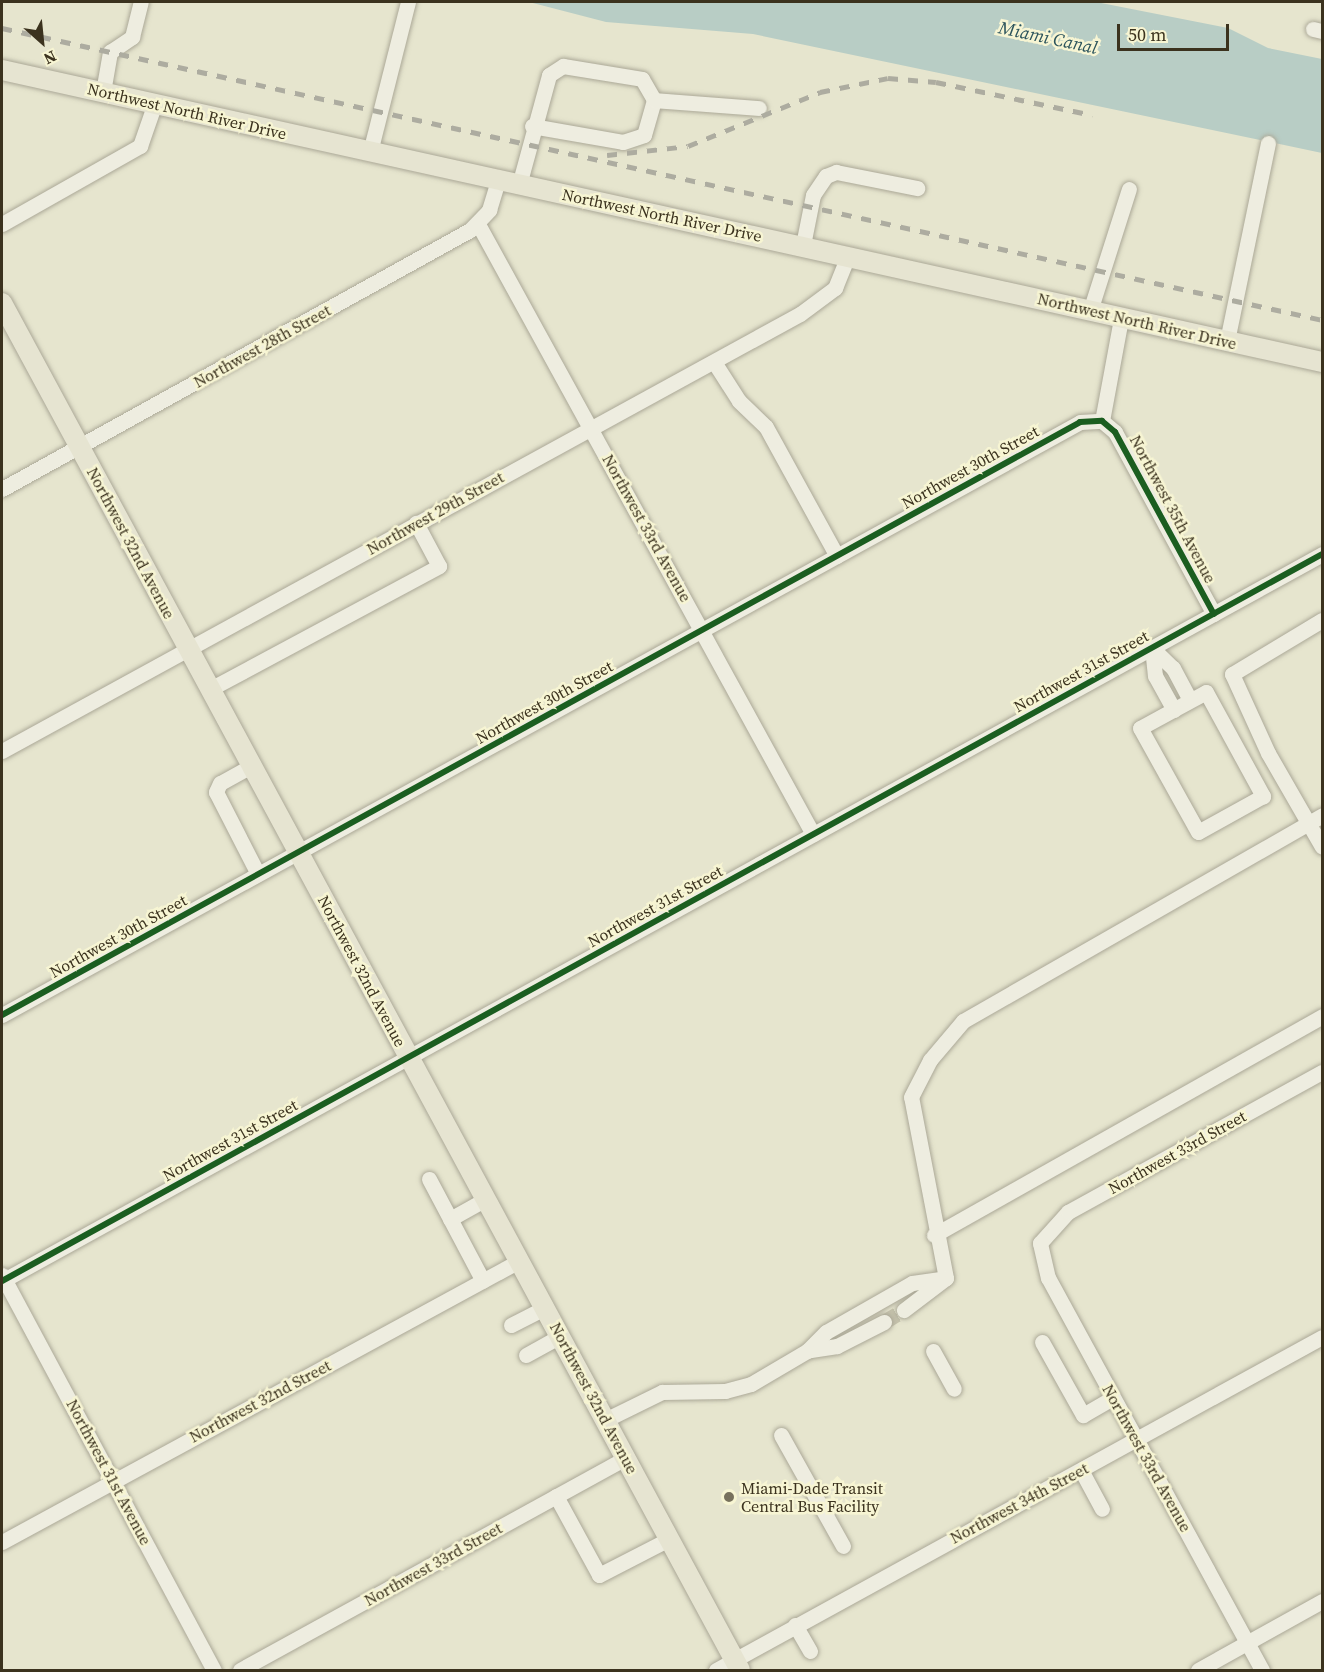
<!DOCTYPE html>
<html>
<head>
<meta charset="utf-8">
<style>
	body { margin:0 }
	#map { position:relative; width:1324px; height:1672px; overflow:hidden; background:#e6e5ce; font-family:"Source Serif 4",serif }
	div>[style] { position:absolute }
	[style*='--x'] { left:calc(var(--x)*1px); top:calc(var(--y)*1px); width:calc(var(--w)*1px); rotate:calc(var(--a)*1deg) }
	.water>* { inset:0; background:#b8cdc5 }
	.minor-tunnel>* { height:15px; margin-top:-7.5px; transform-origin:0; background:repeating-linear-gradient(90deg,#c4c1ab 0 15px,transparent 0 23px) }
	.roads { filter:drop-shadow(0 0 2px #aba897) drop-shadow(0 0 2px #aba897) }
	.minor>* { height:15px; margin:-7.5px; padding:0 7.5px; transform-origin:7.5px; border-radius:7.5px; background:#eeede0 }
	.major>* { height:20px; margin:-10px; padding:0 10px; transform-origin:10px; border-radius:10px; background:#e6e4d1 }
	.rail>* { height:4.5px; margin-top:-2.25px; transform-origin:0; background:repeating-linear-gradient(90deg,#adaca0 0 10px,transparent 0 20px) }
	.cycleway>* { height:6px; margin:-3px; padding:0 3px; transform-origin:3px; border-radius:3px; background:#1b5e20 }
	.dots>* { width:16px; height:16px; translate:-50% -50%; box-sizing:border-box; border:3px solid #f7f5d3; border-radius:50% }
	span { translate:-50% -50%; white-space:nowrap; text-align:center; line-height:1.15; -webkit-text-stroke:5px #f7f5d3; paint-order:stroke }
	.street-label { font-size:16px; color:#3b321e }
	.poi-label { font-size:16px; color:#3b321e }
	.left { translate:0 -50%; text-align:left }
	.water-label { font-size:18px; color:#2c545c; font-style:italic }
	.frame { position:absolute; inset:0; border:3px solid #3b321e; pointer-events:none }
	.north { position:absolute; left:12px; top:12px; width:60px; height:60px; -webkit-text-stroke:4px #f7f5d3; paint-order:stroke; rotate:153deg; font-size:16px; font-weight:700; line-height:24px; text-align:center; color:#3b321e }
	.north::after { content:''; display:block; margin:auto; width:21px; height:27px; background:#3b321e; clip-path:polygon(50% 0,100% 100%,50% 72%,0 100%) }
	.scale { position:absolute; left:1117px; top:24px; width:112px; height:27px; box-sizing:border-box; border:3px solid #3b321e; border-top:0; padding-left:8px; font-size:18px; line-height:21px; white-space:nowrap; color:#3b321e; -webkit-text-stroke:4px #f7f5d3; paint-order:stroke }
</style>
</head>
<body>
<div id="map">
	<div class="water">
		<i style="clip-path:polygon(529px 2px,1096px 2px,1228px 28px,1268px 48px,1322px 59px,1322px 153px,753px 34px,606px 22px)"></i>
	</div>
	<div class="minor-tunnel">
		<i style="--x:884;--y:1322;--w:23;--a:-31"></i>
	</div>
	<div class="roads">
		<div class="minor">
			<i style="--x:1313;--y:29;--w:9;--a:13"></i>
			<i style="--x:103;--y:92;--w:41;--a:-80.1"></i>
			<i style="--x:110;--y:52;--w:27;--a:-34"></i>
			<i style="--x:132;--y:37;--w:36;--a:-76"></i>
			<i style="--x:532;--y:126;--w:92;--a:10"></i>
			<i style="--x:623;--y:142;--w:22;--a:-18"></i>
			<i style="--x:644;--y:135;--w:36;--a:-74"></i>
			<i style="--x:370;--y:152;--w:155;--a:-75.8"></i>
			<i style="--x:519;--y:185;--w:114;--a:-74.7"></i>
			<i style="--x:549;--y:75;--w:17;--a:-33"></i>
			<i style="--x:563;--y:66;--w:80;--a:9.3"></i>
			<i style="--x:642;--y:79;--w:24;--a:60"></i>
			<i style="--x:654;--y:100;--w:105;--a:4.4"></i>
			<i style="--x:2;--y:224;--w:159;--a:-29.5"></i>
			<i style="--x:140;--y:146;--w:46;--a:-70.8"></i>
			<i style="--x:478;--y:224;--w:696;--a:61.23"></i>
			<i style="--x:803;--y:245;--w:51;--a:-78.7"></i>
			<i style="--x:813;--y:195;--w:23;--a:-56"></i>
			<i style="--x:826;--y:176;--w:11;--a:-22"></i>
			<i style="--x:836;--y:172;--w:83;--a:11.2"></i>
			<i style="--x:1090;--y:311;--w:128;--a:-72.3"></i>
			<i style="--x:1227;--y:341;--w:202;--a:-78.3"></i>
			<i style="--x:714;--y:362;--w:46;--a:57.3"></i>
			<i style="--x:739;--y:401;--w:37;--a:44"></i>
			<i style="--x:766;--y:427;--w:147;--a:61.2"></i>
			<i style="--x:1102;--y:421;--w:105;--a:-79.5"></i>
			<i style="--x:2;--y:489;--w:535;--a:-28.96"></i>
			<i style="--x:470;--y:230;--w:28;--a:-46"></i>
			<i style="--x:489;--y:210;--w:31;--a:-73"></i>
			<i style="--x:1322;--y:620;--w:105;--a:149"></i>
			<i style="--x:1232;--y:674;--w:87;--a:65.5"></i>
			<i style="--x:1268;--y:753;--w:108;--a:60.1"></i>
			<i style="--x:210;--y:689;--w:260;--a:-28.2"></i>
			<i style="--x:439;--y:566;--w:49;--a:-118.1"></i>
			<i style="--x:1206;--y:692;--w:119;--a:61.3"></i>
			<i style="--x:1263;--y:796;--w:74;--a:151"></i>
			<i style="--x:1198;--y:832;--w:119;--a:-119.1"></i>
			<i style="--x:1140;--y:728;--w:75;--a:-28.6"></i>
			<i style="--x:1174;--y:710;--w:39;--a:-119"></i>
			<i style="--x:1155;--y:676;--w:28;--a:-96"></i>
			<i style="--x:1152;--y:648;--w:29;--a:44"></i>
			<i style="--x:1173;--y:668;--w:36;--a:62"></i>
			<i style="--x:2;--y:751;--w:910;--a:-28.71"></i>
			<i style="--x:800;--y:314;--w:44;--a:-36.6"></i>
			<i style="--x:835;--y:288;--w:35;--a:-68"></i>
			<i style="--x:251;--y:766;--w:35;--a:151"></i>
			<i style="--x:220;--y:783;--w:10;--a:114"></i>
			<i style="--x:216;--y:792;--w:92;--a:62.9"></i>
			<i style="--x:2;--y:1015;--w:1230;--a:-28.81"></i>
			<i style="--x:1080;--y:422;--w:22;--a:-3"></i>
			<i style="--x:1102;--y:421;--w:17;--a:40"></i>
			<i style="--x:1115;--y:432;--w:207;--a:61.5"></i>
			<i style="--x:429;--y:1179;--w:115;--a:62.1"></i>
			<i style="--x:450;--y:1219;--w:41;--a:-29.1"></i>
			<i style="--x:934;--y:1235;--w:446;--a:-29.4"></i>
			<i style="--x:2;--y:1275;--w:448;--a:61.8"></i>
			<i style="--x:946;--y:1278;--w:184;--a:-100.9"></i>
			<i style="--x:911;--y:1097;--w:42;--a:-62.8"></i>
			<i style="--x:930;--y:1060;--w:51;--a:-49.8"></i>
			<i style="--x:963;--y:1021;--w:414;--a:-29.8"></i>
			<i style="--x:2;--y:1281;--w:1507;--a:-28.84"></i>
			<i style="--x:884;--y:1322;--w:53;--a:152.9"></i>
			<i style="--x:837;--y:1346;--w:30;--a:171"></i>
			<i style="--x:807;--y:1351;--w:27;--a:-45"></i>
			<i style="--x:826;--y:1332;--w:99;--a:-29.7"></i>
			<i style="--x:912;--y:1283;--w:34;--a:-8"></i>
			<i style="--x:946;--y:1278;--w:53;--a:142.7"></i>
			<i style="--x:511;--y:1325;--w:38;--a:-27"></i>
			<i style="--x:1042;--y:1342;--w:84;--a:60.7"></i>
			<i style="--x:1083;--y:1415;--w:34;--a:-30"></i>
			<i style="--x:933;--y:1351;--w:43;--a:61.1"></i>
			<i style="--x:526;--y:1355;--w:39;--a:-29"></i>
			<i style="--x:605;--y:1420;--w:64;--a:-26.2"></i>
			<i style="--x:662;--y:1392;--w:63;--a:-0.9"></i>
			<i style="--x:725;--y:1391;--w:27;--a:-15"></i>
			<i style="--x:751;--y:1384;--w:65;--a:-30.5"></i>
			<i style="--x:781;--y:1435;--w:127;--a:60.8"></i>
			<i style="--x:1081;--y:1470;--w:44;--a:61.7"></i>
			<i style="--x:556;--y:1496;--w:90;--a:61.4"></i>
			<i style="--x:599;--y:1575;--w:79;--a:-27.2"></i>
			<i style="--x:2;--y:1542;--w:588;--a:-28.52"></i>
			<i style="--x:795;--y:1625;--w:30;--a:60"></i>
			<i style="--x:240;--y:1670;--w:440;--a:-28.8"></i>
			<i style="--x:716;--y:1670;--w:691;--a:-28.79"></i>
			<i style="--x:1198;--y:1670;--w:142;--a:-29.1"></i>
			<i style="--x:1262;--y:1670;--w:447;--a:-118.6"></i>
			<i style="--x:1048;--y:1278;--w:36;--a:-103"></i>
			<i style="--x:1040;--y:1243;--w:42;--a:-47.9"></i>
			<i style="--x:1068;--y:1212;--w:290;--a:-28.9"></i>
		</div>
		<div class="major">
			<i style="--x:2;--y:70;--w:1352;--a:12.47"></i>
			<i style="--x:2;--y:303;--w:1553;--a:61.64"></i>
		</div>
	</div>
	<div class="rail">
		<i style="--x:2;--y:28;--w:1352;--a:12.47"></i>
		<i style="--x:607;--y:155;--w:81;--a:-6.3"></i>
		<i style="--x:688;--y:146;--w:143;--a:-22.2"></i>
		<i style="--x:820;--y:92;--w:69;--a:-11.6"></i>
		<i style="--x:888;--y:78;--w:48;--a:4.8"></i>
		<i style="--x:936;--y:82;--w:160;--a:11.9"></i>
	</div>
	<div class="cycleway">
		<i style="--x:2;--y:1015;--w:1230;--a:-28.81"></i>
		<i style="--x:1080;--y:422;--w:22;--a:-3"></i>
		<i style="--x:1102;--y:421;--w:17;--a:40"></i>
		<i style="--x:1115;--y:432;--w:207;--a:61.5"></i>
		<i style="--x:2;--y:1281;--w:1507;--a:-28.84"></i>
	</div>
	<div class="dots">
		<i style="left:729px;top:1497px;background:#77715c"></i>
	</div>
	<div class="street-label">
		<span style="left:187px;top:111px;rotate:13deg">Northwest North River Drive</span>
		<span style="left:662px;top:215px;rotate:12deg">Northwest North River Drive</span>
		<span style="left:1137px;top:321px;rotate:13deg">Northwest North River Drive</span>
		<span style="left:262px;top:346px;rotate:-29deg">Northwest 28th Street</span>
		<span style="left:970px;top:467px;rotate:-29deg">Northwest 30th Street</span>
		<span style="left:1173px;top:509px;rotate:62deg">Northwest 35th Avenue</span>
		<span style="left:435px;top:513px;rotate:-29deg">Northwest 29th Street</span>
		<span style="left:647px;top:528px;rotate:61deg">Northwest 33rd Avenue</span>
		<span style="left:131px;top:543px;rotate:62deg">Northwest 32nd Avenue</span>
		<span style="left:1081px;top:671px;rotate:-29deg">Northwest 31st Street</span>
		<span style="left:544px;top:702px;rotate:-29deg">Northwest 30th Street</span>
		<span style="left:655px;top:906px;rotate:-29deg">Northwest 31st Street</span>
		<span style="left:118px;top:936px;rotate:-29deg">Northwest 30th Street</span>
		<span style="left:362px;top:971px;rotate:62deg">Northwest 32nd Avenue</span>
		<span style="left:230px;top:1140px;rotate:-29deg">Northwest 31st Street</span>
		<span style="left:1177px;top:1152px;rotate:-29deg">Northwest 33rd Street</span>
		<span style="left:594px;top:1398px;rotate:62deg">Northwest 32nd Avenue</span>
		<span style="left:260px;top:1401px;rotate:-28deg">Northwest 32nd Street</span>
		<span style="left:1147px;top:1458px;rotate:61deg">Northwest 33rd Avenue</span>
		<span style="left:109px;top:1472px;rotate:62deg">Northwest 31st Avenue</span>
		<span style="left:1019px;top:1503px;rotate:-28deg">Northwest 34th Street</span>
		<span style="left:433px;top:1564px;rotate:-29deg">Northwest 33rd Street</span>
	</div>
	<div class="poi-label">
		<span class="left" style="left:741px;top:1497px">Miami-Dade Transit<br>Central Bus Facility</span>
	</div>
	<div class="water-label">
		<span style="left:1048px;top:38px;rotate:12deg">Miami Canal</span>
	</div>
	<div class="frame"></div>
	<div class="north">N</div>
	<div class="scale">50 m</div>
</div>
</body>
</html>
